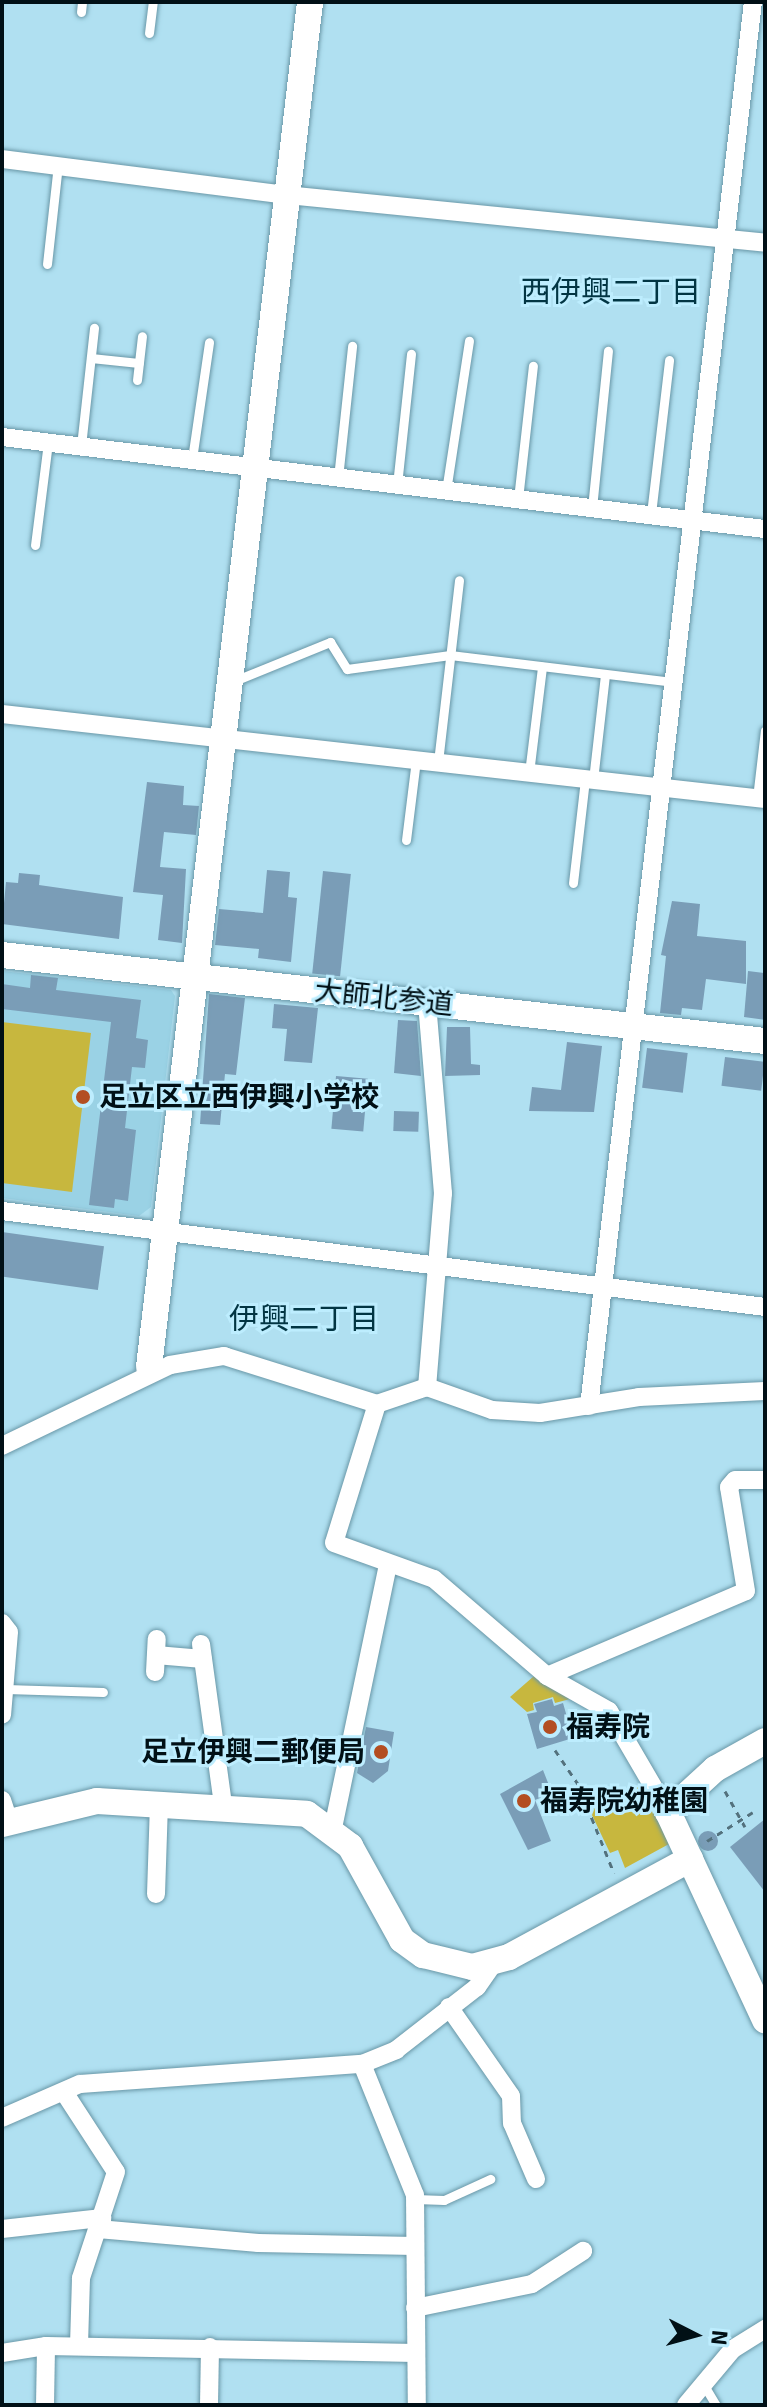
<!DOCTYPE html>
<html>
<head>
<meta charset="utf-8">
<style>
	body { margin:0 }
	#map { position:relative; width:767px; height:2407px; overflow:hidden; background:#b0e0f1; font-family:Signika,"Noto Sans JP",sans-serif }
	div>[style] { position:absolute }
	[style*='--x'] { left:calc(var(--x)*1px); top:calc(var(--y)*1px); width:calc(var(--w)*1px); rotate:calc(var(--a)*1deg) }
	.built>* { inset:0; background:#9ad2e5 }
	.green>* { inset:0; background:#c7b73e }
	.building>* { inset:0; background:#7a9db7; transform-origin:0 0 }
	.round { border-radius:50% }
	.path>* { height:3px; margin-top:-1.5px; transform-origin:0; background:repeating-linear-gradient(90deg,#53717d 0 6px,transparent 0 12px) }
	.roads { filter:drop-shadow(0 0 2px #6997a7) drop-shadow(0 0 2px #6997a7) }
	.lane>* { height:9px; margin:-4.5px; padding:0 4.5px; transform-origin:4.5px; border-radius:4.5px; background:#fff }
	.street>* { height:18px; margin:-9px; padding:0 9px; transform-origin:9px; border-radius:9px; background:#fff }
	.secondary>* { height:26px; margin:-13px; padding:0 13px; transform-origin:13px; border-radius:13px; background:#fff }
	.dots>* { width:22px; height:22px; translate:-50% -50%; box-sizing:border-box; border:4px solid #bdedfe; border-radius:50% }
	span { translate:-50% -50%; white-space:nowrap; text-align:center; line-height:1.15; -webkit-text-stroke:6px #bdedfe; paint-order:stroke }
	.street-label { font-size:28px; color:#011016 }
	.poi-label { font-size:28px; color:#011016; font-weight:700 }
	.left { translate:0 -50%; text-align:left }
	.right { translate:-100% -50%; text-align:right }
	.neighbourhood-label { font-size:30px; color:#023543 }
	.frame { position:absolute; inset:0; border:4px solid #011016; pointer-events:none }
	.north { position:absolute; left:655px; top:2295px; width:80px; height:80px; -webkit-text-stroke:6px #bdedfe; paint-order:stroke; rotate:96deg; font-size:22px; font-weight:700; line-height:32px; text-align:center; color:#011016 }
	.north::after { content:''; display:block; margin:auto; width:28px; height:36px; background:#011016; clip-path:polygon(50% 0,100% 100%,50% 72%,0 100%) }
</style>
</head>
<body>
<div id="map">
	<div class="built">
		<i style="clip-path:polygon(2px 971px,171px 990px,175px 996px,151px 1207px,139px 1216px,2px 1198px)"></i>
	</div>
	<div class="green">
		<i style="clip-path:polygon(2px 1022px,91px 1033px,72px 1192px,2px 1183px)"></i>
		<i style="clip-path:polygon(534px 1676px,570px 1699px,555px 1703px,553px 1697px,533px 1703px,534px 1710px,527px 1712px,510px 1697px)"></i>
		<i style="clip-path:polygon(642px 1785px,669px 1844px,625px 1868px,618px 1850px,610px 1853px,592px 1815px,597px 1803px)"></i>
	</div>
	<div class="building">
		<i style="clip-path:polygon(147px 782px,184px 786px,183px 805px,199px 806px,196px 835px,164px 832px,160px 867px,186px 869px,182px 943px,158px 940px,163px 895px,133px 892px)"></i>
		<i style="clip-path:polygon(267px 870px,290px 872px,288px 897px,297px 898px,291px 962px,258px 958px,259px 949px,215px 945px,219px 909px,263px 913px)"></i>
		<i style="left:323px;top:871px;width:28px;height:103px;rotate:6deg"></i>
		<i style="clip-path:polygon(19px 873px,40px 875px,39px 885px,123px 897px,119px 939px,2px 924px,6px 882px,18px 883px)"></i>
		<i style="clip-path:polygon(672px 901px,700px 904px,697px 936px,746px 941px,746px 984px,706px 979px,702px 1010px,682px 1008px,681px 1015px,660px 1013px,666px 956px,661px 955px)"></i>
		<i style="clip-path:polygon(748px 971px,765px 973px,765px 1020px,744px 1017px)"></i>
		<i style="clip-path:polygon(31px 975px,58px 978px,56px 990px,141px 1000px,136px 1038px,148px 1040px,145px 1068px,132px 1067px,125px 1128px,136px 1130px,128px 1201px,115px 1199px,114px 1208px,89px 1205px,111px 1022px,2px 1009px,2px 984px,30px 988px)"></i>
		<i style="clip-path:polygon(209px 994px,245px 998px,236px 1075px,225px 1074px,220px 1125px,200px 1124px)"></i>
		<i style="clip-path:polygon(274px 1004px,318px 1008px,312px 1063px,284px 1061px,287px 1029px,272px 1028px)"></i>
		<i style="clip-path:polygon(398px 1020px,417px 1021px,421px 1076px,394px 1073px)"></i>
		<i style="clip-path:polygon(447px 1027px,470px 1027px,471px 1064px,480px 1065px,480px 1075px,445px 1076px)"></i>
		<i style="clip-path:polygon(567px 1042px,602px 1046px,594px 1112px,529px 1111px,532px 1087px,561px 1090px)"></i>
		<i style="left:647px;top:1048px;width:41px;height:40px;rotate:7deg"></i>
		<i style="left:725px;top:1057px;width:40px;height:29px;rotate:7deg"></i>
		<i style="left:336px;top:1076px;width:32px;height:53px;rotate:5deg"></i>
		<i style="left:394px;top:1111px;width:25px;height:20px;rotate:2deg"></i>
		<i style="left:2px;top:1232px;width:103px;height:44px;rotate:8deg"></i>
		<i style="clip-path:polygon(552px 1699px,554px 1706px,563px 1703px,573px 1738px,537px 1749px,527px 1714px,537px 1712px,534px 1704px)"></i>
		<i style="clip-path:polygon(366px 1727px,394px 1732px,388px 1771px,373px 1783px,357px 1773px)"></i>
		<i style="clip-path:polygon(543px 1770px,552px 1793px,535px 1800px,551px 1841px,528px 1850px,500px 1794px)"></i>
		<i style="clip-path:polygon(765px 1819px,765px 1892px,730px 1847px)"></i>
		<i class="round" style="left:698px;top:1831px;width:20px;height:20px"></i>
	</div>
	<div class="path">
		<i style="--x:555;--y:1750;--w:41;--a:55.9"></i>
		<i style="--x:578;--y:1784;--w:96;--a:68"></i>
		<i style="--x:725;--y:1791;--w:41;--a:60.9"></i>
		<i style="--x:707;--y:1841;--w:54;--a:-32.2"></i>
	</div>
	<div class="roads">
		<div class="lane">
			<i style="--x:81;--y:12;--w:10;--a:-84"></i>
			<i style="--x:149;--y:33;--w:31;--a:-83"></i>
			<i style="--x:47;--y:264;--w:100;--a:-83.7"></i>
			<i style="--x:91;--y:358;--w:48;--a:5.9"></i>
			<i style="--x:137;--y:380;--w:44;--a:-83.5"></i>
			<i style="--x:81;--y:446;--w:119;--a:-83.7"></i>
			<i style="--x:192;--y:459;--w:118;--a:-81.7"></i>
			<i style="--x:338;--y:478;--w:133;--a:-83.9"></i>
			<i style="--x:397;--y:485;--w:132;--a:-83.9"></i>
			<i style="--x:446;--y:491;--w:152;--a:-81.3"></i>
			<i style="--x:518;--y:499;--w:134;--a:-83.6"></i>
			<i style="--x:592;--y:508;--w:158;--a:-84.2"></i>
			<i style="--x:651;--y:514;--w:155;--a:-83.3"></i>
			<i style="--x:35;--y:545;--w:104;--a:-82.8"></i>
			<i style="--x:234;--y:681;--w:104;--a:-22.1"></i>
			<i style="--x:330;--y:642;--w:32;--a:58"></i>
			<i style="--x:347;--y:669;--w:104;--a:-7.7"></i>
			<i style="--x:450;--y:655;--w:226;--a:6.9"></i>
			<i style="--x:438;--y:762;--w:183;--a:-83.4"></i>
			<i style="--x:529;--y:773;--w:107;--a:-83"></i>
			<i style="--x:593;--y:780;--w:106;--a:-83.5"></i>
			<i style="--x:757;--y:798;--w:68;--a:-83.3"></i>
			<i style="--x:406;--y:840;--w:81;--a:-82.9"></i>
			<i style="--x:573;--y:883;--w:105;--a:-83.4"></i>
			<i style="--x:6;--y:1689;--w:97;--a:1.8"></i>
			<i style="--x:415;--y:2199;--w:29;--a:2"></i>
			<i style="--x:444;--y:2200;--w:51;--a:-24.5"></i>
			<i style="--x:705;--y:2387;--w:21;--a:59"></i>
		</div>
		<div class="street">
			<i style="--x:2;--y:159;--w:287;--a:7.2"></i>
			<i style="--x:287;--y:195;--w:480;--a:5.7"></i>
			<i style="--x:2;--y:437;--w:769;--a:6.88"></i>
			<i style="--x:2;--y:714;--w:768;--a:6.36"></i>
			<i style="--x:427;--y:1003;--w:191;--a:85.2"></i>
			<i style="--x:443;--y:1193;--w:195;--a:94.7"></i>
			<i style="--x:427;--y:1387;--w:53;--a:161.2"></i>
			<i style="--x:377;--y:1404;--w:145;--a:107.2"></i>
			<i style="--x:334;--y:1543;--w:106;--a:19.8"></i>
			<i style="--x:434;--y:1579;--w:149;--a:40.6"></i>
			<i style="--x:547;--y:1676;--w:216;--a:-23.1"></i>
			<i style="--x:746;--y:1591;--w:105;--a:-99.3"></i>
			<i style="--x:729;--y:1487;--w:9;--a:-49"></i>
			<i style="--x:735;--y:1480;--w:30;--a:0"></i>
			<i style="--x:2;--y:1211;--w:769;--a:7.17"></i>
			<i style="--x:427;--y:1387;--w:69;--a:19.5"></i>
			<i style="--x:492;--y:1410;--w:48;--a:3.6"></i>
			<i style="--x:540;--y:1413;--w:100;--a:-9.2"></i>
			<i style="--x:639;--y:1397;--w:126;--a:-2.7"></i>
			<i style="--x:589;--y:1406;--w:1414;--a:-83.34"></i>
			<i style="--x:2;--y:1446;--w:187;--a:-25.7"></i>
			<i style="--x:170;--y:1365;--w:55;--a:-9.5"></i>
			<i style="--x:224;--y:1356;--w:160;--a:17.4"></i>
			<i style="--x:2;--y:1623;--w:11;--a:52"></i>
			<i style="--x:9;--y:1632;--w:83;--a:94.8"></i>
			<i style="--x:201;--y:1644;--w:169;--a:82.2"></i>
			<i style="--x:156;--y:1655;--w:47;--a:4.9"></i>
			<i style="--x:155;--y:1672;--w:33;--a:-87"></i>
			<i style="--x:547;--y:1676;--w:71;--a:29.4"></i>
			<i style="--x:609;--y:1711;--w:117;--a:59.7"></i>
			<i style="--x:2;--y:1800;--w:23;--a:72"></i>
			<i style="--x:333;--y:1828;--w:270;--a:-78.2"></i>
			<i style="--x:156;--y:1894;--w:89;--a:-88.1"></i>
			<i style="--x:449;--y:2007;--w:108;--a:55.1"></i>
			<i style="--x:511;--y:2096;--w:27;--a:88"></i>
			<i style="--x:512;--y:2123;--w:61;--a:66.8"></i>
			<i style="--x:362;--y:2064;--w:141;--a:68"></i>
			<i style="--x:415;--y:2195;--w:210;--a:89.5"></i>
			<i style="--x:64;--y:2092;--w:95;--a:57"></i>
			<i style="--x:116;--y:2172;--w:112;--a:108.3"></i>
			<i style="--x:81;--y:2278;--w:68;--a:91.7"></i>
			<i style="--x:2;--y:2118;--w:85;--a:-23.6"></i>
			<i style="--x:80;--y:2084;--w:283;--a:-4.1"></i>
			<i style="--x:362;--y:2064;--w:37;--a:-22"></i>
			<i style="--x:396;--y:2050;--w:103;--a:-37.9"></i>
			<i style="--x:477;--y:1987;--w:28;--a:-55"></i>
			<i style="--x:2;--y:2229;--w:101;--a:-6.3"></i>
			<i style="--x:98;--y:2229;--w:161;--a:5"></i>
			<i style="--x:258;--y:2243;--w:157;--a:1.1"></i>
			<i style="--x:415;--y:2308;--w:119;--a:-11.6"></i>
			<i style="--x:532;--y:2284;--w:61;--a:-32.9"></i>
			<i style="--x:2;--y:2353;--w:45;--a:-9"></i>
			<i style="--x:46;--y:2346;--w:370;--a:1.1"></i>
			<i style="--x:45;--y:2405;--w:59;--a:-89"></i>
			<i style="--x:209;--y:2405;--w:58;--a:-89"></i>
			<i style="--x:686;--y:2405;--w:73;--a:-50"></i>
			<i style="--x:733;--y:2349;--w:38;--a:-32"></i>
		</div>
		<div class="secondary">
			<i style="--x:2;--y:955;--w:768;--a:6.43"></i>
			<i style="--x:149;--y:1367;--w:1374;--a:-83.27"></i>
			<i style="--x:765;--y:1741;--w:57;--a:150.8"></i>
			<i style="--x:715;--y:1769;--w:64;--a:137.5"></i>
			<i style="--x:668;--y:1812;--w:230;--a:65"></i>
			<i style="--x:2;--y:1824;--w:98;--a:-13.6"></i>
			<i style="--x:97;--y:1801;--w:210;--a:3.5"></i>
			<i style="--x:307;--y:1814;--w:54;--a:36.7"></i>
			<i style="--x:350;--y:1846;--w:107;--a:61"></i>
			<i style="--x:402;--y:1940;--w:26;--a:36"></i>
			<i style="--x:423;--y:1955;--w:50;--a:13.8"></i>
			<i style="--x:472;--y:1967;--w:38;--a:-15"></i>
			<i style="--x:509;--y:1957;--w:206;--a:-28.4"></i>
		</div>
	</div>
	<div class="dots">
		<i style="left:83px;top:1097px;background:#b34e22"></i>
		<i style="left:550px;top:1727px;background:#b34e22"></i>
		<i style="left:381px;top:1752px;background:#b34e22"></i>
		<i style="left:524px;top:1801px;background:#b34e22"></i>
	</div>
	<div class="street-label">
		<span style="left:384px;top:998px;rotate:6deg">大師北参道</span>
	</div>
	<div class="poi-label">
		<span class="left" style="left:99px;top:1097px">足立区立西伊興小学校</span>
		<span class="left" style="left:566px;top:1727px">福寿院</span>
		<span class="right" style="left:365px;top:1752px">足立伊興二郵便局</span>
		<span class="left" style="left:540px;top:1801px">福寿院幼稚園</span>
	</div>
	<div class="neighbourhood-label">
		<span style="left:611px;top:293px">西伊興二丁目</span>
		<span style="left:304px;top:1320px">伊興二丁目</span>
	</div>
	<div class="frame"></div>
	<div class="north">N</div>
</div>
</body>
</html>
